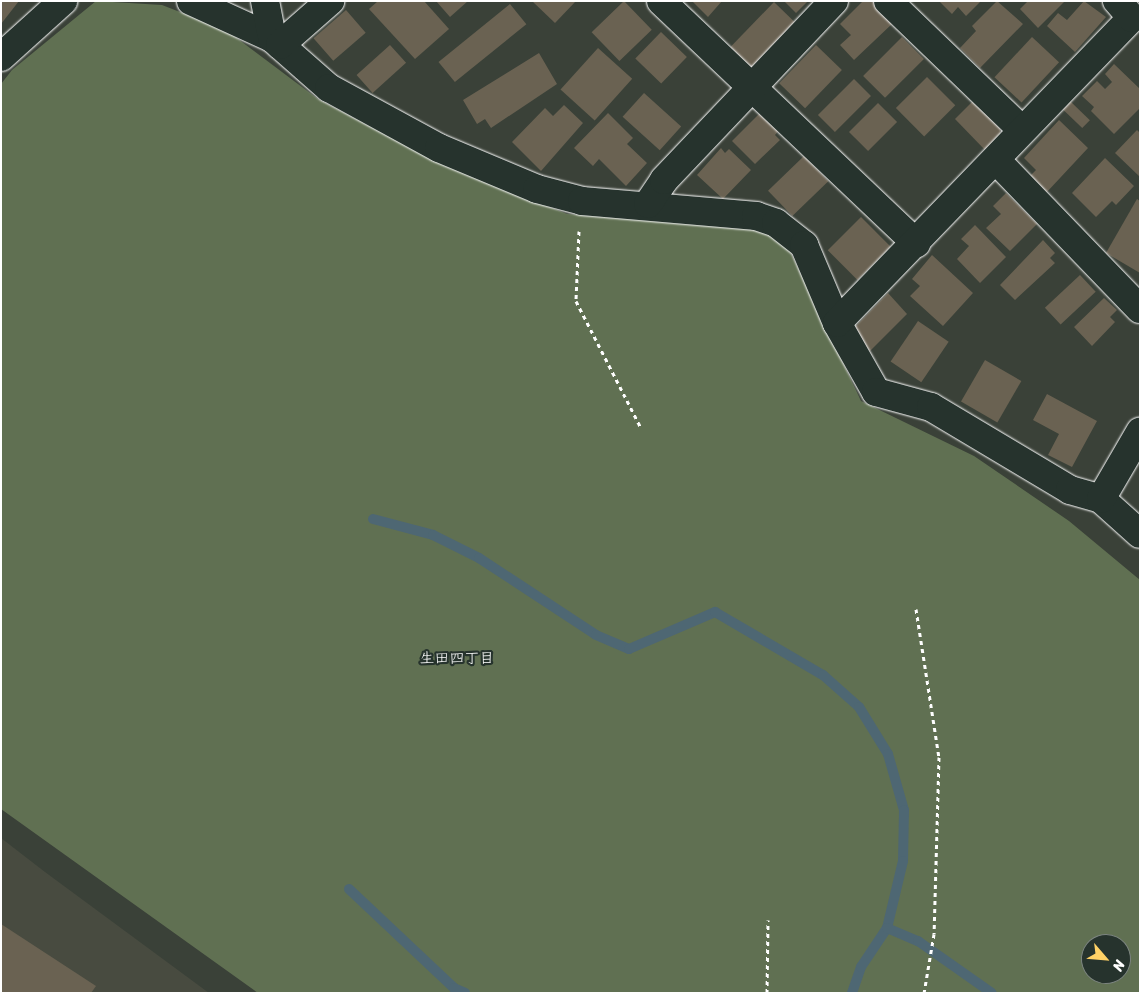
<!DOCTYPE html>
<html>
<head>
<meta charset="utf-8">
<style>
	body { margin:0 }
	#map { position:relative; width:1141px; height:994px; overflow:hidden; background:#3a4138; font-family:Sriracha,"Klee One",sans-serif }
	div>[style] { position:absolute }
	[style*='--x'] { left:calc(var(--x)*1px); top:calc(var(--y)*1px); width:calc(var(--w)*1px); rotate:calc(var(--a)*1deg) }
	.built>* { inset:0; background:#484b40 }
	.green>* { inset:0; background:#607052 }
	.stream>* { height:10px; margin:-5px; padding:0 5px; transform-origin:5px; border-radius:5px; background:#4e6773 }
	.building>* { inset:0; background:#6a6252; transform-origin:0 0 }
	.path>* { height:3px; margin-top:-1.5px; transform-origin:0; background:repeating-linear-gradient(90deg,#fff 0 4px,transparent 0 8px) }
	.roads { filter:drop-shadow(0 0 1px #fff) drop-shadow(0 0 1px #fff) }
	.street>* { height:28px; margin:-14px; padding:0 14px; transform-origin:14px; border-radius:14px; background:#26332d }
	span { translate:-50% -50%; white-space:nowrap; text-align:center; line-height:1.15; -webkit-text-stroke:4.5px #26332d; paint-order:stroke }
	.neighbourhood-label { font-size:15px; color:#fff }
	.frame { position:absolute; inset:0; border:2px solid #fff; pointer-events:none }
	.north { position:absolute; left:1081px; top:934px; width:50px; height:50px; box-sizing:border-box; background:#26332d; border:1px solid #7d8581; border-radius:50%; rotate:117deg; font-size:14px; font-weight:700; line-height:20px; text-align:center; color:#fff }
	.north::after { content:''; display:block; margin:auto; width:18px; height:22px; background:#ffd166; clip-path:polygon(50% 0,100% 100%,50% 72%,0 100%) }
</style>
</head>
<body>
<div id="map">
	<div class="built">
		<i style="clip-path:polygon(1px 838px,45px 872px,209px 993px,1px 993px)"></i>
	</div>
	<div class="green">
		<i style="clip-path:polygon(evenodd,96px 1px,162px 5px,226px 30px,318px 99px,433px 160px,567px 214px,754px 227px,771px 232px,787px 245px,861px 401px,974px 456px,1069px 521px,1140px 580px,1140px 993px,258px 993px,1px 809px,1px 84px,12px 70px,96px 1px,1091px 944px,1121px 944px,1121px 974px,1091px 974px,1091px 944px)"></i>
	</div>
	<div class="stream">
		<i style="--x:373;--y:519;--w:62;--a:14.9"></i>
		<i style="--x:433;--y:535;--w:51;--a:26.6"></i>
		<i style="--x:479;--y:558;--w:140;--a:33.3"></i>
		<i style="--x:596;--y:635;--w:36;--a:23"></i>
		<i style="--x:629;--y:649;--w:94;--a:-23.3"></i>
		<i style="--x:715;--y:612;--w:125;--a:30.3"></i>
		<i style="--x:823;--y:675;--w:48;--a:41.6"></i>
		<i style="--x:859;--y:707;--w:55;--a:58.3"></i>
		<i style="--x:888;--y:754;--w:58;--a:74.1"></i>
		<i style="--x:904;--y:810;--w:51;--a:91.1"></i>
		<i style="--x:903;--y:861;--w:69;--a:103.4"></i>
		<i style="--x:349;--y:889;--w:144;--a:43.3"></i>
		<i style="--x:454;--y:988;--w:12;--a:24"></i>
		<i style="--x:852;--y:993;--w:28;--a:-71"></i>
		<i style="--x:861;--y:967;--w:47;--a:-56.3"></i>
		<i style="--x:887;--y:928;--w:34;--a:23"></i>
		<i style="--x:918;--y:941;--w:90;--a:35.1"></i>
	</div>
	<div class="building">
		<i style="clip-path:polygon(1px 1px,19px 1px,1px 24px)"></i>
		<i style="clip-path:polygon(378px 1px,424px 1px,449px 29px,415px 59px,369px 9px)"></i>
		<i style="clip-path:polygon(436px 1px,468px 1px,450px 17px)"></i>
		<i style="clip-path:polygon(532px 1px,576px 1px,555px 23px)"></i>
		<i style="left:624px;top:1px;width:40px;height:45px;rotate:46deg"></i>
		<i style="clip-path:polygon(692px 1px,722px 1px,708px 17px)"></i>
		<i style="clip-path:polygon(784px 1px,808px 1px,796px 13px)"></i>
		<i style="clip-path:polygon(863px 1px,873px 1px,893px 23px,854px 60px,840px 45px,851px 35px,840px 24px)"></i>
		<i style="clip-path:polygon(939px 1px,981px 1px,966px 16px,958px 7px,952px 14px)"></i>
		<i style="clip-path:polygon(997px 1px,1023px 24px,980px 68px,960px 48px,976px 31px,972px 26px)"></i>
		<i style="clip-path:polygon(1028px 1px,1065px 1px,1038px 28px,1020px 9px)"></i>
		<i style="clip-path:polygon(1084px 1px,1106px 17px,1075px 52px,1047px 26px,1058px 13px,1067px 20px)"></i>
		<i style="left:774px;top:2px;width:29px;height:63px;rotate:44deg"></i>
		<i style="left:510px;top:4px;width:26px;height:92px;rotate:51deg"></i>
		<i style="left:346px;top:10px;width:30px;height:43px;rotate:49deg"></i>
		<i style="left:661px;top:32px;width:36px;height:37px;rotate:44deg"></i>
		<i style="left:902px;top:37px;width:31px;height:55px;rotate:45deg"></i>
		<i style="left:1032px;top:37px;width:37px;height:55px;rotate:43deg"></i>
		<i style="left:390px;top:45px;width:24px;height:45px;rotate:48deg"></i>
		<i style="left:816px;top:45px;width:36px;height:53px;rotate:44deg"></i>
		<i style="left:598px;top:48px;width:46px;height:56px;rotate:42deg"></i>
		<i style="clip-path:polygon(539px 53px,557px 84px,491px 128px,485px 119px,477px 124px,463px 100px)"></i>
		<i style="clip-path:polygon(1114px 64px,1140px 89px,1140px 108px,1114px 134px,1091px 111px,1094px 107px,1082px 96px,1097px 81px,1105px 89px,1112px 82px,1105px 74px)"></i>
		<i style="left:927px;top:77px;width:40px;height:44px;rotate:45deg"></i>
		<i style="left:854px;top:79px;width:24px;height:51px;rotate:45deg"></i>
		<i style="left:644px;top:93px;width:50px;height:32px;rotate:42deg"></i>
		<i style="clip-path:polygon(975px 99px,1000px 122px,1000px 136px,985px 150px,955px 119px)"></i>
		<i style="left:1069px;top:100px;width:29px;height:11px;rotate:44deg"></i>
		<i style="left:878px;top:103px;width:27px;height:41px;rotate:45deg"></i>
		<i style="clip-path:polygon(564px 105px,583px 123px,541px 171px,512px 142px,545px 108px,553px 116px)"></i>
		<i style="clip-path:polygon(762px 111px,779px 130px,775px 135px,780px 140px,755px 164px,732px 141px)"></i>
		<i style="clip-path:polygon(608px 113px,633px 138px,627px 144px,647px 163px,626px 186px,599px 159px,593px 166px,574px 148px)"></i>
		<i style="clip-path:polygon(1059px 120px,1088px 148px,1046px 193px,1029px 177px,1036px 170px,1024px 158px)"></i>
		<i style="clip-path:polygon(1137px 130px,1140px 133px,1140px 177px,1115px 153px)"></i>
		<i style="clip-path:polygon(721px 148px,725px 153px,729px 149px,751px 170px,723px 199px,697px 175px)"></i>
		<i style="left:804px;top:156px;width:35px;height:50px;rotate:46deg"></i>
		<i style="clip-path:polygon(1105px 158px,1134px 186px,1116px 205px,1112px 201px,1096px 217px,1072px 193px)"></i>
		<i style="clip-path:polygon(1006px 193px,1037px 224px,1010px 251px,986px 228px,1001px 214px,993px 206px)"></i>
		<i style="clip-path:polygon(1137px 199px,1140px 201px,1140px 273px,1106px 253px)"></i>
		<i style="left:861px;top:217px;width:42px;height:47px;rotate:45deg"></i>
		<i style="clip-path:polygon(975px 225px,1006px 257px,980px 283px,957px 259px,969px 246px,961px 239px)"></i>
		<i style="clip-path:polygon(1043px 240px,1055px 253px,1050px 258px,1055px 263px,1015px 300px,1000px 285px)"></i>
		<i style="clip-path:polygon(932px 255px,973px 293px,943px 326px,910px 296px,920px 286px,912px 279px)"></i>
		<i style="left:1080px;top:275px;width:23px;height:48px;rotate:47deg"></i>
		<i style="clip-path:polygon(888px 293px,907px 314px,870px 351px,861px 343px,855px 327px)"></i>
		<i style="clip-path:polygon(1104px 298px,1117px 310px,1110px 317px,1115px 322px,1092px 346px,1074px 327px)"></i>
		<i style="left:918px;top:321px;width:37px;height:49px;rotate:34deg"></i>
		<i style="left:985px;top:360px;width:42px;height:48px;rotate:30deg"></i>
		<i style="clip-path:polygon(1047px 394px,1097px 421px,1072px 467px,1048px 455px,1059px 434px,1033px 420px)"></i>
		<i style="clip-path:polygon(1px 924px,96px 986px,91px 993px,1px 993px)"></i>
	</div>
	<div class="path">
		<i style="--x:579;--y:231;--w:70;--a:92.5"></i>
		<i style="--x:576;--y:301;--w:143;--a:62.9"></i>
		<i style="--x:916;--y:609;--w:150;--a:81.2"></i>
		<i style="--x:939;--y:757;--w:177;--a:91.6"></i>
		<i style="--x:934;--y:934;--w:60;--a:99.6"></i>
		<i style="--x:767;--y:993;--w:73;--a:-89.2"></i>
	</div>
	<div class="roads">
		<div class="street">
			<i style="--x:191;--y:1;--w:89;--a:24.6"></i>
			<i style="--x:272;--y:38;--w:76;--a:41.3"></i>
			<i style="--x:329;--y:88;--w:125;--a:28.6"></i>
			<i style="--x:439;--y:148;--w:106;--a:22.7"></i>
			<i style="--x:537;--y:189;--w:47;--a:14.9"></i>
			<i style="--x:582;--y:201;--w:175;--a:4.9"></i>
			<i style="--x:756;--y:216;--w:21;--a:19"></i>
			<i style="--x:776;--y:223;--w:36;--a:38"></i>
			<i style="--x:804;--y:245;--w:85;--a:67.1"></i>
			<i style="--x:837;--y:323;--w:79;--a:60.5"></i>
			<i style="--x:876;--y:392;--w:57;--a:15.3"></i>
			<i style="--x:931;--y:407;--w:162;--a:30.8"></i>
			<i style="--x:1070;--y:490;--w:32;--a:16"></i>
			<i style="--x:1101;--y:499;--w:52;--a:41.9"></i>
			<i style="--x:265;--y:1;--w:38;--a:79"></i>
			<i style="--x:661;--y:1;--w:352;--a:43.5"></i>
			<i style="--x:888;--y:1;--w:186;--a:43.9"></i>
			<i style="--x:280;--y:45;--w:67;--a:-41.3"></i>
			<i style="--x:1;--y:57;--w:84;--a:-42.1"></i>
			<i style="--x:996;--y:160;--w:207;--a:46"></i>
			<i style="--x:648;--y:204;--w:29;--a:-56"></i>
			<i style="--x:664;--y:180;--w:247;--a:-46.5"></i>
			<i style="--x:837;--y:323;--w:424;--a:-46"></i>
			<i style="--x:1132;--y:18;--w:23;--a:-131"></i>
			<i style="--x:1101;--y:499;--w:78;--a:-59.8"></i>
		</div>
	</div>
	<div class="neighbourhood-label">
		<span style="left:457px;top:659px">生田四丁目</span>
	</div>
	<div class="frame"></div>
	<div class="north">N</div>
</div>
</body>
</html>
